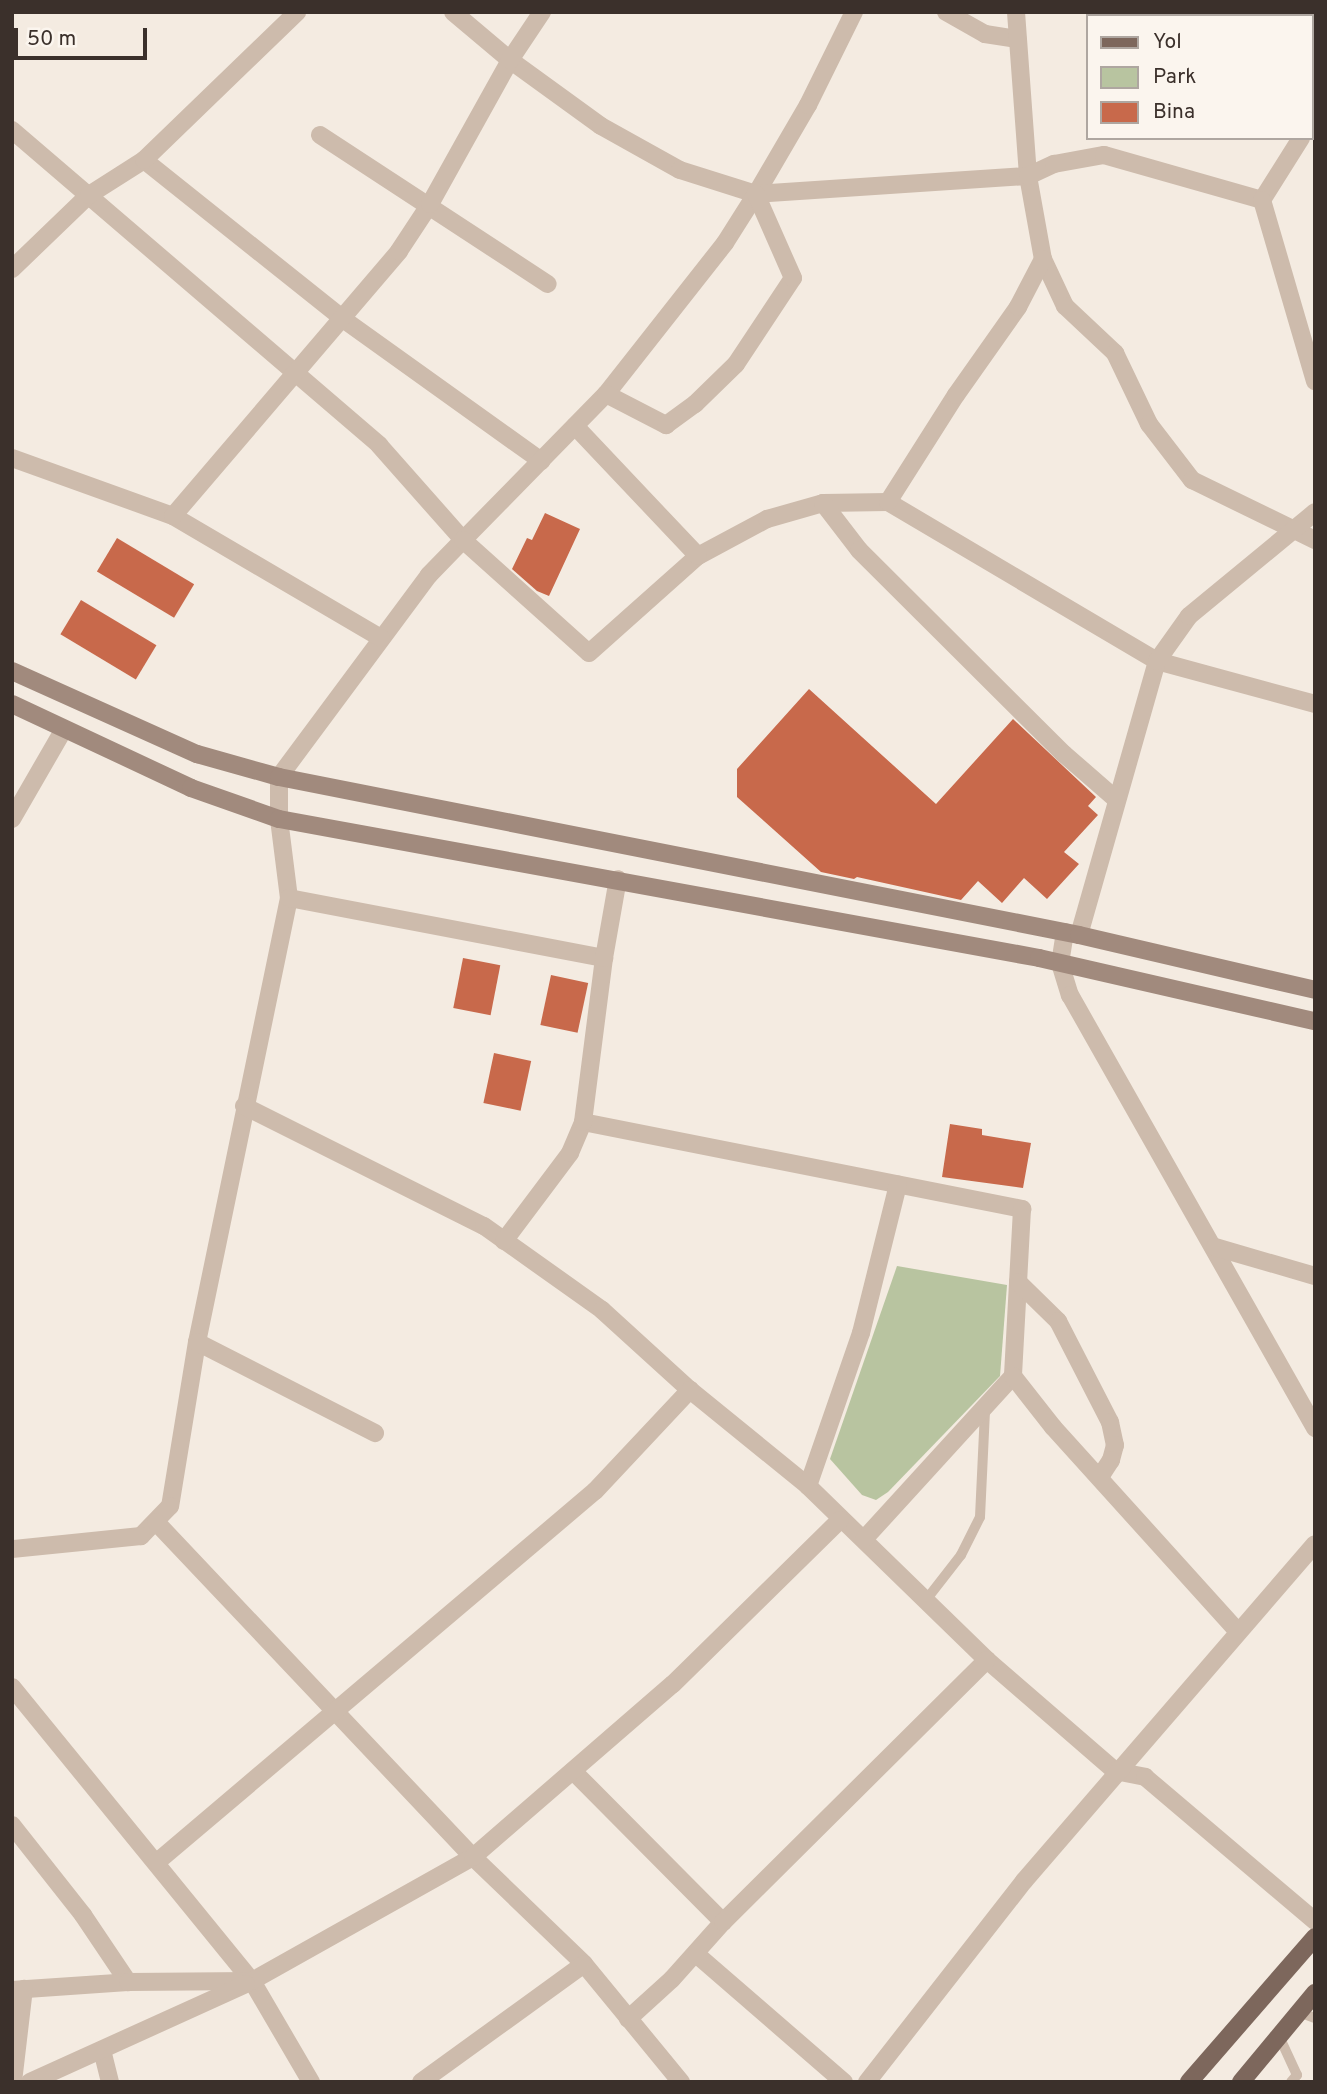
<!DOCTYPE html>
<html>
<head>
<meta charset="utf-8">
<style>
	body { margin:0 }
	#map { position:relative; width:1327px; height:2094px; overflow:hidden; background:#f4ebe1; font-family:Overpass,sans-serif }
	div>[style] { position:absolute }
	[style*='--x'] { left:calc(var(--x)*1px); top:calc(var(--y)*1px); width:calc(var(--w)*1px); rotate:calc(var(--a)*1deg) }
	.green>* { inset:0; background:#b8c4a0 }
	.building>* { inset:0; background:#c8694b; transform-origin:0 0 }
	.service>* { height:10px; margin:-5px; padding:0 5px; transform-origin:5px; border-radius:5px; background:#cdbbac }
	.minor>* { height:18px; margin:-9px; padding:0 9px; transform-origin:9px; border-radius:9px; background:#cdbbac }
	.secondary>* { height:18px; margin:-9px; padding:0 9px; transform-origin:9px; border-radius:9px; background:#a18a7d }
	.primary>* { height:18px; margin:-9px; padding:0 9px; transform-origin:9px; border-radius:9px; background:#7d675c }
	span { translate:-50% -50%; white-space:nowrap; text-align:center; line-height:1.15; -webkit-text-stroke:7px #fbf5ee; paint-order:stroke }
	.frame { position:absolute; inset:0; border:14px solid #3b302b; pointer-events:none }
	.legend { position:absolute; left:1086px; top:14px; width:228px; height:126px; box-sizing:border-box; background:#fbf5ee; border:2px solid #aea6a0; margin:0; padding:9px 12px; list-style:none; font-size:21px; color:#3b302b }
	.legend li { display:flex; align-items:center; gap:14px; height:35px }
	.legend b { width:35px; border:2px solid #aea6a0 }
	.scale { position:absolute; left:14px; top:28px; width:133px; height:32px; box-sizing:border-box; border:4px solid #3b302b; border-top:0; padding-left:9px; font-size:21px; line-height:24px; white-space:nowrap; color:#3b302b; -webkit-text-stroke:5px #fbf5ee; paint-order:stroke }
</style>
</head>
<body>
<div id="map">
	<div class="green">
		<i style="clip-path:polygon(897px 1266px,1007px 1285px,1000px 1376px,888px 1492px,876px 1500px,862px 1495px,830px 1459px)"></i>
	</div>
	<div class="building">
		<i style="clip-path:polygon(545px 513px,580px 529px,549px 596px,537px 591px,512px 569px,527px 538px,532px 540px)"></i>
		<i style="left:117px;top:538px;width:90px;height:39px;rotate:31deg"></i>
		<i style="left:81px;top:600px;width:88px;height:40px;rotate:31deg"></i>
		<i style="clip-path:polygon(809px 689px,936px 804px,1013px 719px,1096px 797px,1088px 806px,1098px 815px,1064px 852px,1079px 864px,1047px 899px,1024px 878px,1002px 903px,978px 881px,961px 900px,857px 877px,854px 879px,821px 872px,737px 797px,737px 769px)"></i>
		<i style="left:463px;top:958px;width:38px;height:51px;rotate:11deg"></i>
		<i style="left:551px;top:975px;width:38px;height:51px;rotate:12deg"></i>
		<i style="left:494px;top:1053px;width:38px;height:51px;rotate:12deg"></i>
		<i style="clip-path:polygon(950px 1124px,982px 1129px,982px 1135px,1031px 1143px,1023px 1188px,942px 1177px)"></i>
	</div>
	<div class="service">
		<i style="--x:926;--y:1600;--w:57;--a:-52.1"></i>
		<i style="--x:961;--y:1555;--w:42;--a:-63.4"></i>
		<i style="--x:980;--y:1517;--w:107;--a:-87.3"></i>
		<i style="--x:1299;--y:2012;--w:17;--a:21"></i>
		<i style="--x:1279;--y:2036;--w:43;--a:65.2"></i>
		<i style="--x:1297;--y:2075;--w:9;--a:131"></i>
	</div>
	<div class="minor">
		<i style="--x:453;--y:12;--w:75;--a:40.1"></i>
		<i style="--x:510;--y:60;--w:112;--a:36"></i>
		<i style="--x:601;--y:126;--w:90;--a:29.1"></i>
		<i style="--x:680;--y:170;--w:80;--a:17.5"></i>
		<i style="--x:756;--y:194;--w:103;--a:-59.7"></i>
		<i style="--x:808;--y:105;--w:104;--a:-63.7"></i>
		<i style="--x:946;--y:12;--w:45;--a:29.4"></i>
		<i style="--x:985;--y:34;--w:33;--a:9"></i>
		<i style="--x:1016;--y:12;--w:164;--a:85.8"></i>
		<i style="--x:1028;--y:176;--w:84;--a:79.8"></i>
		<i style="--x:1043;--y:259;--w:52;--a:64.9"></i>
		<i style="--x:1065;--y:306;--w:69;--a:43.2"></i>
		<i style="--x:1115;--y:353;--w:79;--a:64.4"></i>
		<i style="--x:1149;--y:424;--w:71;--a:52.5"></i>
		<i style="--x:1192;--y:480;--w:137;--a:26"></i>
		<i style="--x:1227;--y:12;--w:6;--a:39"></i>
		<i style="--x:1311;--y:85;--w:5;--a:37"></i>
		<i style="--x:1311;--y:122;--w:7;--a:-56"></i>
		<i style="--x:12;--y:130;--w:484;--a:40.6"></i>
		<i style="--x:379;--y:445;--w:127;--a:48.5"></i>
		<i style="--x:463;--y:540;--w:49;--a:134.2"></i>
		<i style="--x:429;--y:575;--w:252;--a:126.6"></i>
		<i style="--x:279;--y:777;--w:42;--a:90"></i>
		<i style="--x:279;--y:819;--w:80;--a:82.8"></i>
		<i style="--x:289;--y:898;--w:453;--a:101.7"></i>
		<i style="--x:197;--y:1342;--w:166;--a:99.3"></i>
		<i style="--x:170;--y:1506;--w:42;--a:134"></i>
		<i style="--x:141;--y:1536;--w:130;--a:174.2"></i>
		<i style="--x:320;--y:135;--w:272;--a:33.2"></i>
		<i style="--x:144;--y:160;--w:255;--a:38.6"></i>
		<i style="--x:343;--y:319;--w:244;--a:35.6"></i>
		<i style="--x:756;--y:194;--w:58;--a:122.3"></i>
		<i style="--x:725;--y:243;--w:192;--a:128.2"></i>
		<i style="--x:606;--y:394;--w:204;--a:134.4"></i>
		<i style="--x:463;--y:540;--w:169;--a:41.9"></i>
		<i style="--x:589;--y:653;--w:146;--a:-41.7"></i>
		<i style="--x:698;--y:556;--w:78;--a:-28.2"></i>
		<i style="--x:767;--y:519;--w:58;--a:-15.9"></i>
		<i style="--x:823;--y:503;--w:65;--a:-0.9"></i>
		<i style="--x:888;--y:502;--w:312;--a:30.6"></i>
		<i style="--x:1157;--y:661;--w:164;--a:15.2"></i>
		<i style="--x:756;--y:194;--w:273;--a:-3.8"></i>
		<i style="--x:1028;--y:176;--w:29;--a:-25"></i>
		<i style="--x:1054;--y:164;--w:51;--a:-10.2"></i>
		<i style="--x:1104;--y:155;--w:164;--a:15.9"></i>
		<i style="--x:1262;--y:200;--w:73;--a:-57.8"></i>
		<i style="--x:1262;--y:200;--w:189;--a:73.7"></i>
		<i style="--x:12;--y:269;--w:107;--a:-43.9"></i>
		<i style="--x:89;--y:195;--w:65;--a:-32.5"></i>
		<i style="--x:144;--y:160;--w:213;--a:-44"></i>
		<i style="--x:606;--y:394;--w:68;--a:27.3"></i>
		<i style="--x:666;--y:425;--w:36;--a:-36"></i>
		<i style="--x:695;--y:404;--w:57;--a:-44.3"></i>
		<i style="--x:736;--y:364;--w:103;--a:-56.5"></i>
		<i style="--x:793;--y:278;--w:92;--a:-113.8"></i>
		<i style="--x:575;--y:426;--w:179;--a:46.6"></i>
		<i style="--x:12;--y:458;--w:171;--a:19.8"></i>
		<i style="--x:173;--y:516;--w:241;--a:30.4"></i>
		<i style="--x:888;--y:502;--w:127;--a:-57.6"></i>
		<i style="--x:956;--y:395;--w:108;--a:-54.8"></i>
		<i style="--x:1018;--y:307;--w:54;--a:-62.5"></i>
		<i style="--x:823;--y:503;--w:59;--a:52.5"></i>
		<i style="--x:859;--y:550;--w:289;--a:44.9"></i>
		<i style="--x:1064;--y:754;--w:70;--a:41"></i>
		<i style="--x:173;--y:516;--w:348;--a:-49.5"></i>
		<i style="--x:399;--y:251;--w:56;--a:-56.6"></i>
		<i style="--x:430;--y:204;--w:165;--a:-60.9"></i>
		<i style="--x:510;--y:60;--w:58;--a:-56.3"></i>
		<i style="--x:12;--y:819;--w:104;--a:-60"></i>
		<i style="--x:289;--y:898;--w:321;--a:10.8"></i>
		<i style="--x:1065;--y:932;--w:31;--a:99"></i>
		<i style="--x:1060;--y:963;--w:34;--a:73"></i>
		<i style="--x:1070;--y:995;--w:498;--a:60.5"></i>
		<i style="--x:1079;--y:935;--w:285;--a:-74.1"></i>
		<i style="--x:1157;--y:661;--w:55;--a:-54.6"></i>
		<i style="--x:1189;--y:616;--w:163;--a:-39.5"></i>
		<i style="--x:244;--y:1106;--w:268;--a:26.6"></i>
		<i style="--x:484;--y:1226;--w:145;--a:35.4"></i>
		<i style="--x:602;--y:1310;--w:119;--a:42.3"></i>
		<i style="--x:690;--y:1390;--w:152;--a:39.1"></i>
		<i style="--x:808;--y:1486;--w:250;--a:44.2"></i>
		<i style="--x:987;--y:1660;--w:169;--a:40.9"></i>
		<i style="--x:1115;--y:1771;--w:31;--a:11"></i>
		<i style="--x:1145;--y:1777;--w:223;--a:40.3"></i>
		<i style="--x:583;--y:1122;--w:448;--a:11.2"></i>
		<i style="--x:1022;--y:1209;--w:167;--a:93.1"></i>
		<i style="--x:1013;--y:1376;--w:221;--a:132.4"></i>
		<i style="--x:504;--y:1241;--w:110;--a:-53.1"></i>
		<i style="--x:570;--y:1153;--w:34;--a:-67"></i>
		<i style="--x:583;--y:1122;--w:165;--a:-82.7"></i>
		<i style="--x:604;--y:958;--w:80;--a:-80"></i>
		<i style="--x:1215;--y:1247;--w:104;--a:16.2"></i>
		<i style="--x:1018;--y:1282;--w:56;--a:44.3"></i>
		<i style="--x:1058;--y:1321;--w:114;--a:62.8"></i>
		<i style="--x:1110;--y:1422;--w:24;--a:78"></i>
		<i style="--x:1115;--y:1445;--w:16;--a:105"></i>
		<i style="--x:1111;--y:1460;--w:20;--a:123"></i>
		<i style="--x:197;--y:1342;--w:200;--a:27.1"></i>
		<i style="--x:1013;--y:1376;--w:65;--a:51.9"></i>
		<i style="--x:1053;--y:1427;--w:276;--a:47.9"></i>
		<i style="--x:808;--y:1486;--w:162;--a:-70.9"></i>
		<i style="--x:861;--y:1333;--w:153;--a:-76"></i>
		<i style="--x:156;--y:1522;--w:461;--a:46.6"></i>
		<i style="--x:473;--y:1857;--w:154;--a:43.9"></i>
		<i style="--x:584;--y:1964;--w:153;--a:50.6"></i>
		<i style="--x:12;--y:1687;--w:380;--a:50.8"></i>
		<i style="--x:252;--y:1981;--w:117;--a:59.7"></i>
		<i style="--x:573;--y:1771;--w:213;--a:45.2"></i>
		<i style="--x:12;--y:1825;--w:115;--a:51.7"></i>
		<i style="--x:83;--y:1915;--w:81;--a:56.1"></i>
		<i style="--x:157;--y:1862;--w:574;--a:-40.27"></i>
		<i style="--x:595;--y:1491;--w:139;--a:-46.8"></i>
		<i style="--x:696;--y:1954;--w:196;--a:40.9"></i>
		<i style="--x:12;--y:1990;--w:116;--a:-3.9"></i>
		<i style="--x:128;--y:1982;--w:124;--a:-0.5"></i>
		<i style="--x:252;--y:1981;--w:253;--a:-29.3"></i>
		<i style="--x:473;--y:1857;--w:264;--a:-40.9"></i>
		<i style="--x:673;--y:1684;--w:234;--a:-44.5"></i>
		<i style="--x:628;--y:2019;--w:59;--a:-42.3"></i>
		<i style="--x:672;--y:1979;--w:76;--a:-48.2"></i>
		<i style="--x:723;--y:1922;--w:372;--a:-44.8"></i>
		<i style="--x:102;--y:2050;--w:33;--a:76"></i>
		<i style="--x:13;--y:2082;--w:94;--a:-83.3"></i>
		<i style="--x:30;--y:2082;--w:237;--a:-24.4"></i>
		<i style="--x:421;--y:2082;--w:201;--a:-35.9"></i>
		<i style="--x:867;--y:2082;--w:255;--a:-52"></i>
		<i style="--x:1024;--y:1881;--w:445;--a:-49.2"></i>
	</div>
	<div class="secondary">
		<i style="--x:12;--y:671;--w:203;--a:24.2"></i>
		<i style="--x:197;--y:754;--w:85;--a:15.7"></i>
		<i style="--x:279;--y:777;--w:815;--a:11.17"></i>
		<i style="--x:1079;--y:935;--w:242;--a:13.1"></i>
		<i style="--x:12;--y:704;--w:198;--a:25.1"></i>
		<i style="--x:191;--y:788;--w:93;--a:19.4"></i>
		<i style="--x:279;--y:819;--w:773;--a:10.36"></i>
		<i style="--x:1039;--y:958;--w:283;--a:12.9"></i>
	</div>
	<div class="primary">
		<i style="--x:1189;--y:2082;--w:192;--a:-49"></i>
		<i style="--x:1241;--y:2082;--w:116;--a:-50.3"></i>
	</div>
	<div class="frame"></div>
	<ul class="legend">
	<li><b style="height:9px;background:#7d675c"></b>Yol</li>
	<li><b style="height:19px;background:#b8c4a0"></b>Park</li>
	<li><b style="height:19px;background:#c8694b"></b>Bina</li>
	</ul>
	<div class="scale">50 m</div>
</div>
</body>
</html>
